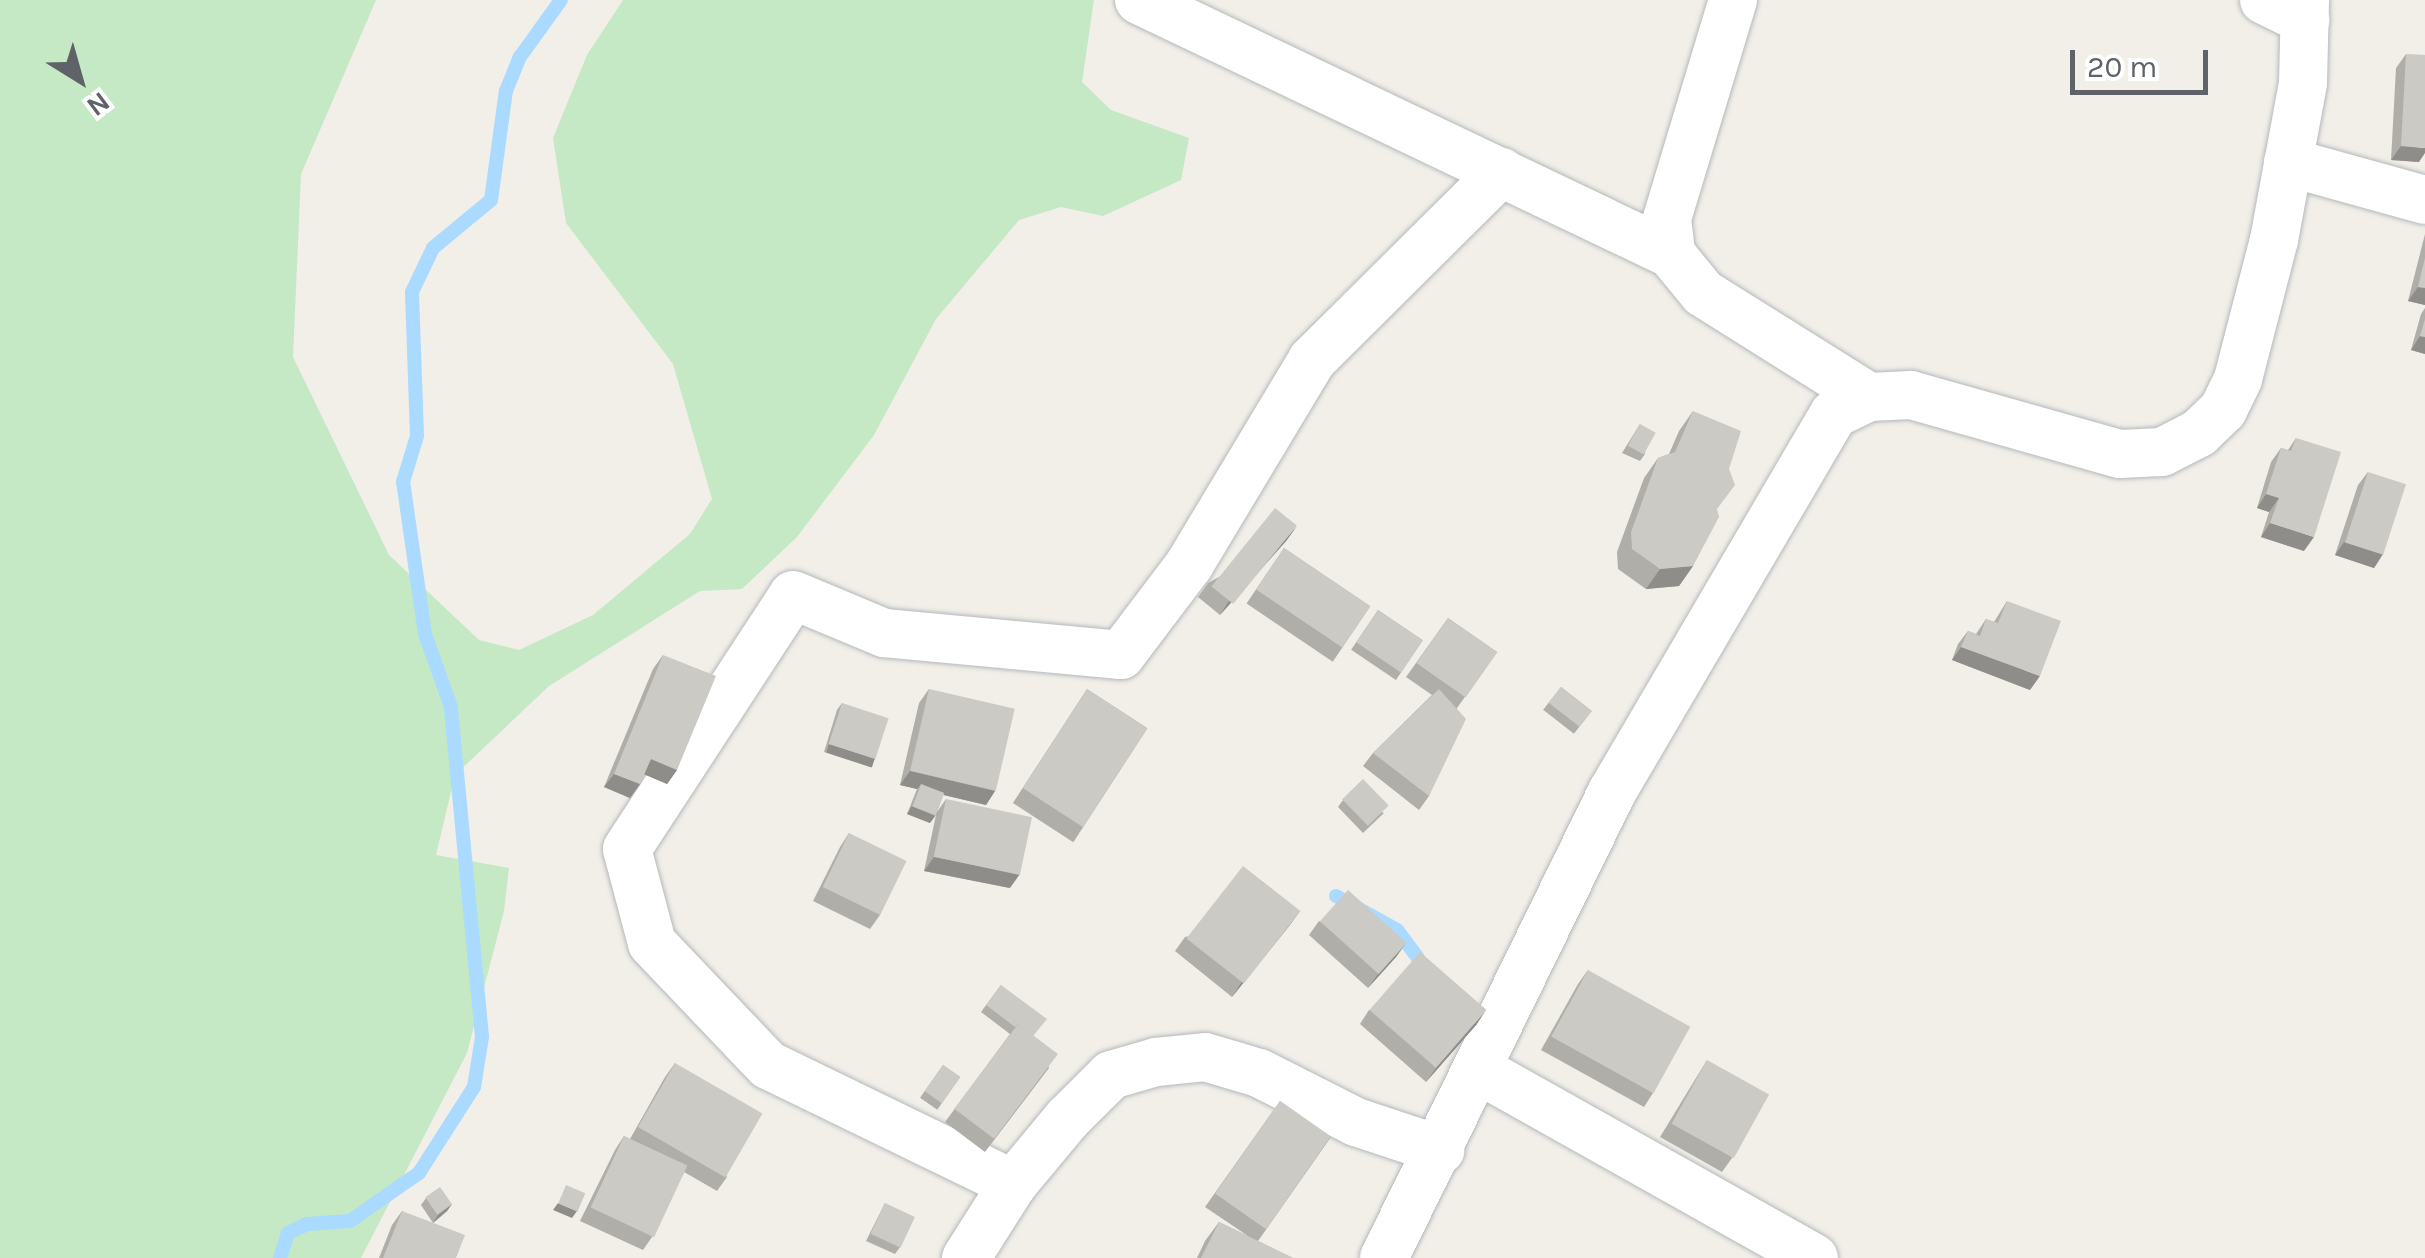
<!DOCTYPE html>
<html>
<head>
<meta charset="utf-8">
<style>
	body { margin:0 }
	#map { position:relative; width:2425px; height:1258px; overflow:hidden; background:#f1efe8; font-family:Karla,sans-serif }
	div>[style] { position:absolute }
	[style*='--x'] { left:calc(var(--x)*1px); top:calc(var(--y)*1px); width:calc(var(--w)*1px); rotate:calc(var(--a)*1deg) }
	.green>* { inset:0; background:#c5e8c5 }
	.stream>* { height:14px; margin:-7px; padding:0 7px; transform-origin:7px; border-radius:7px; background:#aadaff }
	.roads { filter:drop-shadow(0 0 2px #b5b8bc) drop-shadow(0 0 2px #b5b8bc) }
	.street>* { height:48px; margin:-24px; padding:0 24px; transform-origin:24px; border-radius:24px; background:#fff }
	.wall>* { inset:0; background:#afaea9; transform-origin:0 0 }
	.shaded-wall>* { inset:0; background:#8f8d8a; transform-origin:0 0 }
	.building>* { inset:0; background:#cccac5; transform-origin:0 0 }
	span { translate:-50% -50%; white-space:nowrap; text-align:center; line-height:1.15; -webkit-text-stroke:9px #fff; paint-order:stroke }
	.north { position:absolute; left:30px; top:30px; width:100px; height:100px; -webkit-text-stroke:8px #fff; paint-order:stroke; rotate:143deg; font-size:28px; font-weight:700; line-height:40px; text-align:center; color:#5f6368 }
	.north::after { content:''; display:block; margin:auto; width:35px; height:45px; background:#5f6368; clip-path:polygon(50% 0,100% 100%,50% 72%,0 100%) }
	.scale { position:absolute; left:2070px; top:50px; width:138px; height:45px; box-sizing:border-box; border:5px solid #5f6368; border-top:0; padding-left:12px; font-size:30px; line-height:35px; white-space:nowrap; color:#5f6368; -webkit-text-stroke:8px #fff; paint-order:stroke }
</style>
</head>
<body>
<div id="map">
	<div class="green">
		<i style="clip-path:polygon(0 0,376px 0,301px 174px,293px 357px,389px 555px,479px 640px,519px 650px,593px 615px,690px 534px,712px 499px,673px 364px,566px 223px,553px 138px,587px 55px,623px 0,1094px 0,1082px 82px,1111px 110px,1189px 138px,1181px 180px,1103px 216px,1061px 207px,1019px 220px,936px 319px,874px 435px,797px 537px,742px 589px,700px 591px,549px 686px,455px 775px,436px 855px,509px 868px,504px 911px,467px 1053px,361px 1258px,0 1258px)"></i>
	</div>
	<div class="stream">
		<i style="--x:1336;--y:896;--w:70;--a:29.1"></i>
		<i style="--x:1397;--y:930;--w:35;--a:53"></i>
		<i style="--x:280;--y:1258;--w:26;--a:-72"></i>
		<i style="--x:288;--y:1233;--w:21;--a:-25"></i>
		<i style="--x:307;--y:1224;--w:43;--a:-4"></i>
		<i style="--x:350;--y:1221;--w:84;--a:-34.8"></i>
		<i style="--x:419;--y:1173;--w:102;--a:-57.4"></i>
		<i style="--x:474;--y:1087;--w:51;--a:-80.9"></i>
		<i style="--x:482;--y:1037;--w:331;--a:-95.4"></i>
		<i style="--x:451;--y:707;--w:77;--a:-109.6"></i>
		<i style="--x:425;--y:634;--w:154;--a:-98.2"></i>
		<i style="--x:403;--y:482;--w:48;--a:-73.1"></i>
		<i style="--x:417;--y:436;--w:144;--a:-92"></i>
		<i style="--x:412;--y:292;--w:49;--a:-64.5"></i>
		<i style="--x:433;--y:248;--w:75;--a:-39.6"></i>
		<i style="--x:491;--y:200;--w:110;--a:-82.2"></i>
		<i style="--x:506;--y:91;--w:37;--a:-68"></i>
		<i style="--x:520;--y:57;--w:70;--a:-54.3"></i>
	</div>
	<div class="roads">
		<div class="street">
			<i style="--x:1139;--y:0;--w:590;--a:25.52"></i>
			<i style="--x:1733;--y:0;--w:229;--a:106.8"></i>
			<i style="--x:1667;--y:219;--w:35;--a:83"></i>
			<i style="--x:1671;--y:254;--w:50;--a:50.6"></i>
			<i style="--x:1703;--y:293;--w:196;--a:32.1"></i>
			<i style="--x:2264;--y:0;--w:46;--a:26"></i>
			<i style="--x:2288;--y:162;--w:142;--a:15.5"></i>
			<i style="--x:1479;--y:1070;--w:384;--a:29.3"></i>
			<i style="--x:1013;--y:1184;--w:272;--a:-154.1"></i>
			<i style="--x:768;--y:1065;--w:168;--a:-133.6"></i>
			<i style="--x:652;--y:943;--w:97;--a:-104.9"></i>
			<i style="--x:627;--y:849;--w:303;--a:-56.8"></i>
			<i style="--x:793;--y:595;--w:99;--a:22.7"></i>
			<i style="--x:884;--y:633;--w:238;--a:5.3"></i>
			<i style="--x:1121;--y:655;--w:113;--a:-52.9"></i>
			<i style="--x:1189;--y:565;--w:239;--a:-59"></i>
			<i style="--x:1312;--y:360;--w:267;--a:-44.8"></i>
			<i style="--x:966;--y:1258;--w:88;--a:-57.6"></i>
			<i style="--x:1013;--y:1184;--w:85;--a:-50.3"></i>
			<i style="--x:1067;--y:1119;--w:62;--a:-45"></i>
			<i style="--x:1111;--y:1075;--w:47;--a:-16.1"></i>
			<i style="--x:1156;--y:1062;--w:49;--a:-5.8"></i>
			<i style="--x:1205;--y:1057;--w:56;--a:16.5"></i>
			<i style="--x:1259;--y:1073;--w:109;--a:26.8"></i>
			<i style="--x:1356;--y:1122;--w:89;--a:18.4"></i>
			<i style="--x:1384;--y:1258;--w:519;--a:-63.93"></i>
			<i style="--x:1612;--y:792;--w:438;--a:-59.6"></i>
			<i style="--x:1834;--y:414;--w:39;--a:-26"></i>
			<i style="--x:1869;--y:397;--w:42;--a:-2.7"></i>
			<i style="--x:1911;--y:395;--w:217;--a:15.8"></i>
			<i style="--x:2120;--y:454;--w:42;--a:-2.7"></i>
			<i style="--x:2162;--y:452;--w:42;--a:-27.2"></i>
			<i style="--x:2199;--y:433;--w:33;--a:-44"></i>
			<i style="--x:2223;--y:410;--w:34;--a:-64"></i>
			<i style="--x:2238;--y:379;--w:144;--a:-75.5"></i>
			<i style="--x:2274;--y:240;--w:160;--a:-79.5"></i>
			<i style="--x:2303;--y:83;--w:83;--a:-88.6"></i>
		</div>
	</div>
	<div class="wall">
		<i style="clip-path:polygon(2406px 54px,2419px 162px,2391px 160px,2396px 68px)"></i>
		<i style="clip-path:polygon(2425px 234px,2425px 305px,2408px 301px)"></i>
		<i style="clip-path:polygon(2425px 308px,2425px 354px,2411px 350px,2421px 314px)"></i>
		<i style="clip-path:polygon(1693px 411px,1717px 510px,1693px 566px,1679px 586px,1646px 589px,1618px 569px,1617px 552px,1644px 478px,1658px 458px,1669px 454px,1679px 431px)"></i>
		<i style="clip-path:polygon(1640px 424px,1645px 454px,1640px 461px,1622px 453px)"></i>
		<i style="clip-path:polygon(2296px 438px,2304px 551px,2261px 537px,2269px 512px,2257px 508px,2271px 462px,2281px 448px,2288px 450px)"></i>
		<i style="clip-path:polygon(2368px 472px,2383px 554px,2374px 568px,2335px 555px,2358px 485px)"></i>
		<i style="clip-path:polygon(1287px 540px,1220px 615px,1198px 597px,1208px 583px)"></i>
		<i style="left:1284px;top:548px;width:104px;height:67px;rotate:34deg"></i>
		<i style="clip-path:polygon(2007px 601px,2030px 690px,1952px 660px,1958px 644px,1968px 631px,1976px 634px,1986px 619px,1994px 622px)"></i>
		<i style="left:1378px;top:610px;width:54px;height:48px;rotate:34deg"></i>
		<i style="clip-path:polygon(1448px 618px,1497px 652px,1457px 708px,1429px 796px,1419px 810px,1363px 766px,1373px 753px,1432px 695px,1406px 677px)"></i>
		<i style="clip-path:polygon(663px 655px,677px 770px,667px 784px,644px 774px,640px 784px,630px 798px,604px 787px,653px 669px)"></i>
		<i style="left:1561px;top:687px;width:39px;height:29px;rotate:38deg"></i>
		<i style="clip-path:polygon(929px 689px,995px 791px,986px 805px,943px 795px,937px 812px,946px 799px,1010px 888px,924px 871px,936px 815px,930px 823px,907px 814px,917px 789px,900px 785px,919px 703px)"></i>
		<i style="left:1087px;top:689px;width:72px;height:136px;rotate:33deg"></i>
		<i style="clip-path:polygon(842px 703px,875px 759px,870px 767px,824px 752px,837px 710px)"></i>
		<i style="clip-path:polygon(1343px 800px,1384px 813px,1363px 833px,1338px 807px)"></i>
		<i style="clip-path:polygon(849px 833px,880px 915px,870px 929px,813px 901px,840px 847px)"></i>
		<i style="clip-path:polygon(1300px 911px,1232px 997px,1175px 951px,1185px 937px)"></i>
		<i style="clip-path:polygon(1319px 921px,1406px 943px,1396px 957px,1368px 988px,1309px 935px)"></i>
		<i style="clip-path:polygon(1588px 970px,1653px 1093px,1644px 1107px,1541px 1050px,1578px 984px)"></i>
		<i style="clip-path:polygon(1001px 985px,1034px 1036px,1049px 1068px,985px 1152px,945px 1122px,1010px 1034px,981px 1012px)"></i>
		<i style="clip-path:polygon(1369px 1010px,1477px 1024px,1426px 1082px,1360px 1024px)"></i>
		<i style="clip-path:polygon(1707px 1060px,1732px 1158px,1722px 1172px,1660px 1137px)"></i>
		<i style="clip-path:polygon(675px 1063px,727px 1177px,717px 1191px,684px 1172px,652px 1237px,643px 1250px,580px 1221px,615px 1150px,624px 1136px,630px 1139px,665px 1077px)"></i>
		<i style="left:943px;top:1065px;width:21px;height:40px;rotate:35deg"></i>
		<i style="clip-path:polygon(1280px 1101px,1331px 1137px,1258px 1241px,1293px 1258px,1197px 1258px,1205px 1241px,1219px 1222px,1248px 1236px,1205px 1207px)"></i>
		<i style="clip-path:polygon(426px 1198px,452px 1204px,447px 1211px,433px 1223px,421px 1205px)"></i>
		<i style="clip-path:polygon(885px 1203px,900px 1247px,895px 1254px,866px 1241px)"></i>
		<i style="clip-path:polygon(402px 1211px,456px 1258px,379px 1258px,392px 1225px)"></i>
	</div>
	<div class="shaded-wall">
		<i style="clip-path:polygon(2401px 146px,2425px 148px,2425px 153px,2419px 162px,2391px 160px)"></i>
		<i style="clip-path:polygon(2418px 287px,2425px 288px,2425px 305px,2408px 301px)"></i>
		<i style="clip-path:polygon(2420px 336px,2425px 337px,2425px 354px,2411px 350px)"></i>
		<i style="clip-path:polygon(2266px 494px,2279px 498px,2269px 512px,2257px 508px)"></i>
		<i style="clip-path:polygon(2270px 523px,2314px 537px,2304px 551px,2261px 537px)"></i>
		<i style="clip-path:polygon(1297px 526px,1287px 540px,1220px 615px,1229px 601px)"></i>
		<i style="clip-path:polygon(2344px 542px,2383px 554px,2374px 568px,2335px 555px)"></i>
		<i style="clip-path:polygon(1693px 566px,1679px 586px,1646px 589px,1660px 569px)"></i>
		<i style="clip-path:polygon(1961px 647px,2040px 676px,2030px 690px,1952px 660px)"></i>
		<i style="left:829px;top:744px;width:48px;height:9px;rotate:18deg"></i>
		<i style="clip-path:polygon(651px 759px,677px 770px,667px 784px,641px 773px)"></i>
		<i style="clip-path:polygon(910px 771px,995px 791px,986px 805px,919px 789px,921px 784px,917px 789px,900px 785px)"></i>
		<i style="clip-path:polygon(614px 774px,640px 784px,630px 798px,604px 787px)"></i>
		<i style="clip-path:polygon(912px 806px,935px 816px,930px 823px,907px 814px)"></i>
		<i style="clip-path:polygon(934px 857px,1020px 874px,1010px 888px,924px 871px)"></i>
		<i style="clip-path:polygon(1300px 911px,1290px 925px,1232px 997px,1241px 983px)"></i>
		<i style="clip-path:polygon(1406px 943px,1396px 957px,1368px 988px,1378px 974px)"></i>
		<i style="clip-path:polygon(1486px 1010px,1477px 1024px,1426px 1082px,1436px 1068px)"></i>
		<i style="clip-path:polygon(558px 1203px,577px 1211px,572px 1218px,553px 1210px)"></i>
		<i style="clip-path:polygon(452px 1204px,447px 1211px,433px 1223px,438px 1215px)"></i>
	</div>
	<div class="building">
		<i style="clip-path:polygon(2406px 54px,2425px 55px,2425px 148px,2401px 146px)"></i>
		<i style="clip-path:polygon(2425px 258px,2425px 288px,2418px 287px)"></i>
		<i style="clip-path:polygon(2425px 319px,2425px 337px,2420px 336px)"></i>
		<i style="clip-path:polygon(1693px 411px,1741px 431px,1729px 469px,1735px 485px,1717px 509px,1719px 517px,1693px 566px,1660px 569px,1632px 549px,1631px 532px,1658px 458px,1675px 452px)"></i>
		<i style="left:1640px;top:424px;width:18px;height:25px;rotate:29deg"></i>
		<i style="clip-path:polygon(2296px 438px,2341px 452px,2314px 537px,2270px 523px,2279px 498px,2266px 494px,2281px 448px,2291px 451px)"></i>
		<i style="left:2368px;top:472px;width:40px;height:74px;rotate:18deg"></i>
		<i style="left:1275px;top:508px;width:28px;height:101px;rotate:39deg"></i>
		<i style="left:1284px;top:548px;width:104px;height:50px;rotate:34deg"></i>
		<i style="clip-path:polygon(2007px 601px,2061px 621px,2040px 676px,1961px 647px,1968px 631px,1980px 636px,1986px 619px,1998px 623px)"></i>
		<i style="left:1378px;top:610px;width:54px;height:39px;rotate:34deg"></i>
		<i style="left:1448px;top:618px;width:60px;height:55px;rotate:35deg"></i>
		<i style="clip-path:polygon(663px 655px,716px 676px,677px 770px,651px 759px,640px 784px,614px 774px)"></i>
		<i style="left:1561px;top:687px;width:39px;height:20px;rotate:38deg"></i>
		<i style="left:929px;top:689px;width:88px;height:84px;rotate:13deg"></i>
		<i style="left:1087px;top:689px;width:72px;height:118px;rotate:33deg"></i>
		<i style="clip-path:polygon(1439px 689px,1466px 719px,1429px 796px,1373px 753px)"></i>
		<i style="left:842px;top:703px;width:49px;height:43px;rotate:18deg"></i>
		<i style="left:1363px;top:779px;width:37px;height:29px;rotate:46deg"></i>
		<i style="left:921px;top:784px;width:25px;height:24px;rotate:21deg"></i>
		<i style="left:946px;top:799px;width:88px;height:59px;rotate:12deg"></i>
		<i style="left:849px;top:833px;width:64px;height:60px;rotate:26deg"></i>
		<i style="left:1243px;top:866px;width:73px;height:92px;rotate:38deg"></i>
		<i style="left:1348px;top:890px;width:79px;height:42px;rotate:42deg"></i>
		<i style="left:1420px;top:952px;width:88px;height:77px;rotate:41deg"></i>
		<i style="left:1588px;top:970px;width:117px;height:76px;rotate:29deg"></i>
		<i style="clip-path:polygon(1001px 985px,1047px 1019px,1033px 1036px,1018px 1024px,1015px 1027px,986px 1005px)"></i>
		<i style="left:1018px;top:1024px;width:50px;height:106px;rotate:37deg"></i>
		<i style="left:1707px;top:1060px;width:71px;height:73px;rotate:29deg"></i>
		<i style="left:675px;top:1063px;width:101px;height:74px;rotate:30deg"></i>
		<i style="left:943px;top:1065px;width:21px;height:32px;rotate:35deg"></i>
		<i style="left:1280px;top:1101px;width:62px;height:113px;rotate:35deg"></i>
		<i style="left:624px;top:1136px;width:70px;height:79px;rotate:25deg"></i>
		<i style="left:566px;top:1185px;width:21px;height:20px;rotate:23deg"></i>
		<i style="left:440px;top:1187px;width:21px;height:18px;rotate:55deg"></i>
		<i style="left:885px;top:1203px;width:33px;height:34px;rotate:25deg"></i>
		<i style="clip-path:polygon(402px 1211px,465px 1235px,456px 1258px,383px 1258px)"></i>
		<i style="clip-path:polygon(1219px 1222px,1293px 1258px,1201px 1258px)"></i>
	</div>
	<div class="north">N</div>
	<div class="scale">20 m</div>
</div>
</body>
</html>
